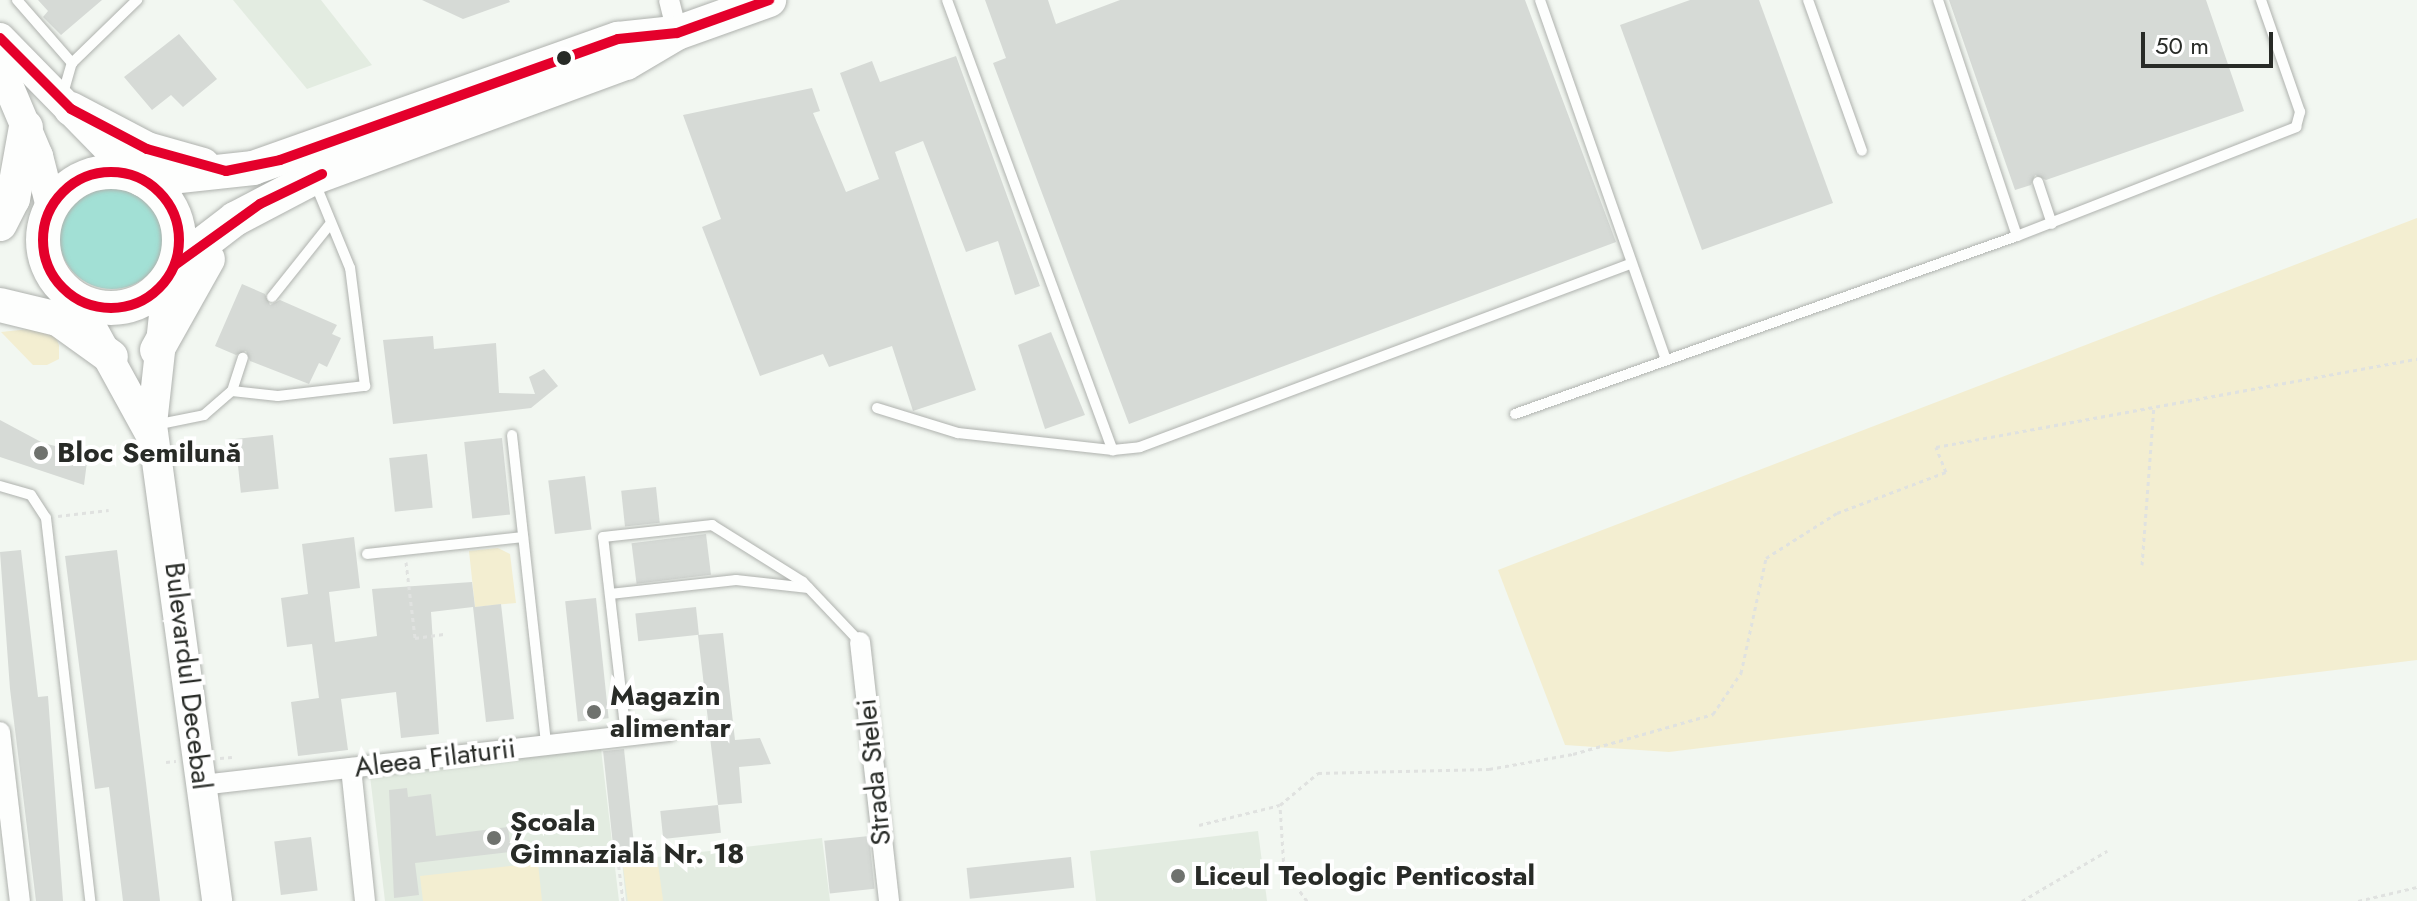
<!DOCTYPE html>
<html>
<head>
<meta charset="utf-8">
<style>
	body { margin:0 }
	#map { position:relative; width:2417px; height:901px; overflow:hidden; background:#f2f7f1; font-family:Jost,sans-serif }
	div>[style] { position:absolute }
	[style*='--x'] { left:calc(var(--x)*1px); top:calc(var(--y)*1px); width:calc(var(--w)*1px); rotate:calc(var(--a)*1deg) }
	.built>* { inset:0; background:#e3ece1 }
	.green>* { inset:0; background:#f3eed1; transform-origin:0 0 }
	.water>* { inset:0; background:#a2e0d5 }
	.round { border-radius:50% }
	.building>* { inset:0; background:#d6dad6; transform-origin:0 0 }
	.path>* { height:3px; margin-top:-1.5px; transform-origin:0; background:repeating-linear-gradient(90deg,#e0e2e0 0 4px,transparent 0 8px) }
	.roads { filter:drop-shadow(0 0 2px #afb2ae) drop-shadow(0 0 2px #afb2ae) }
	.lane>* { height:10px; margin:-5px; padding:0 5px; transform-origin:5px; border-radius:5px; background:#fdfefd }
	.street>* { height:20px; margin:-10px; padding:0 10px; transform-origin:10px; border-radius:10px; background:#fdfefd }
	.secondary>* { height:30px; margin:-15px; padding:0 15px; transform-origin:15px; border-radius:15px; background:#fdfefd }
	.primary>* { height:34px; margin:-17px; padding:0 17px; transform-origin:17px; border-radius:17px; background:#fdfefd }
	.primary>.ring { margin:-17px; padding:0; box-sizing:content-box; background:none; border:34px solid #fdfefd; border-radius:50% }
	.bus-1>* { height:10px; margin:-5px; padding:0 5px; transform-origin:5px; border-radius:5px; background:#e4002b }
	.bus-1>.ring { margin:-5px; padding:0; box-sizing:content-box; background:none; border:10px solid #e4002b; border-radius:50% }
	.dots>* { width:22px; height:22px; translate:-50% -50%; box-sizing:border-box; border:4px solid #fff; border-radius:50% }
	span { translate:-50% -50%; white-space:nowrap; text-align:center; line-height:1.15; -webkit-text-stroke:8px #fff; paint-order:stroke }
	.poi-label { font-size:28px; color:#282b27; font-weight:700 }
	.left { translate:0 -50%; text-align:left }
	.street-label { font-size:28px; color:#282b27 }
	.scale { position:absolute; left:2141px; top:32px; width:132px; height:36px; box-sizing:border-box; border:4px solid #282b27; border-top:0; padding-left:10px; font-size:24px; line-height:28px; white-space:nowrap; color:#282b27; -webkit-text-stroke:6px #fff; paint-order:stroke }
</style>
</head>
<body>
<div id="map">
	<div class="built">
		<i style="clip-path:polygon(233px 0,321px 0,372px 65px,307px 89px)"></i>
		<i style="clip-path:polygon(601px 749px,619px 901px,385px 901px,370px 776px)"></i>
		<i style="clip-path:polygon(1258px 831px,1267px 901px,1096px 901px,1090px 851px)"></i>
		<i style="clip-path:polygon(822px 838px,830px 901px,626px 901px,622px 861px)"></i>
	</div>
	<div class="green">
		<i style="clip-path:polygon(2417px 218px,2417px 660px,1669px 752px,1565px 745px,1498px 570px)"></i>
		<i style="clip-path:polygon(39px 328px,54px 333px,59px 345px,59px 359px,47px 365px,33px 365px,1px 332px)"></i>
		<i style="clip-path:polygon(498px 548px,510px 554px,516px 603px,475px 607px,469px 551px)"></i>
		<i style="left:657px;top:857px;width:44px;height:35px;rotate:82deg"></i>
		<i style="clip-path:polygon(538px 863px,542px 901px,423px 901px,420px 876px)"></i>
	</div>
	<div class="water">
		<i class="round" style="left:59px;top:183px;width:106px;height:106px"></i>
	</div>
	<div class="building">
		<i style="clip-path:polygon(38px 0,102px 0,61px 35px,43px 17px,48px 11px)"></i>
		<i style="clip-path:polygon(422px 0,509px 0,510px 2px,463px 19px)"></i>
		<i style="clip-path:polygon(985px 0,1048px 0,1056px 24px,1120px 0,1525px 0,1616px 242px,1129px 424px,993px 63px,1006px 58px)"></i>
		<i style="clip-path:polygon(1690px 0,1759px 0,1833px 203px,1702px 250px,1620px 25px)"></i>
		<i style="clip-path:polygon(1949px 0,2206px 0,2244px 111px,2046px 180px,2035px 175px,2031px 185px,2015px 190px)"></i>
		<i style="clip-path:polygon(179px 34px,217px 79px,183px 107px,171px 95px,152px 110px,124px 77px)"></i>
		<i style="clip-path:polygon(956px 56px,1040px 286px,1015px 295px,998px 241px,966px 252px,923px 141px,895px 152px,976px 390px,913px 411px,892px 346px,829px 367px,823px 354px,760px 376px,702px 227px,721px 219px,683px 115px,812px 88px,820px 111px,813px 113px,846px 192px,879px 179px,840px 73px,872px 61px,880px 82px)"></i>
		<i style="clip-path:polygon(242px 284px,265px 294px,270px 305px,280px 300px,337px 325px,332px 334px,341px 338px,327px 367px,319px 363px,309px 384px,250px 361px,246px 351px,236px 355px,215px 346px)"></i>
		<i style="clip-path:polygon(1051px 332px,1085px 415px,1045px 429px,1018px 345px)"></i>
		<i style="clip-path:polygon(433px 336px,434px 349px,496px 343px,499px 393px,535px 394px,529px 377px,544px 369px,558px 386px,531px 408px,393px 424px,383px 340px)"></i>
		<i style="clip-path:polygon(0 420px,43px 443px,88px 454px,84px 485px,0 457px)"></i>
		<i style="left:273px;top:435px;width:54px;height:38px;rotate:84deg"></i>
		<i style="left:502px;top:438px;width:77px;height:38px;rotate:84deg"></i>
		<i style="left:427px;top:454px;width:54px;height:38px;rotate:84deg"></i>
		<i style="left:585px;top:476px;width:54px;height:37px;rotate:83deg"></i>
		<i style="left:656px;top:487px;width:36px;height:35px;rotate:84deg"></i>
		<i style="left:706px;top:534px;width:41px;height:75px;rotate:83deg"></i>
		<i style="clip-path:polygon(354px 537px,360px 588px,329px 592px,335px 642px,377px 636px,372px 589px,472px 582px,475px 607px,501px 604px,514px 719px,486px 722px,473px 607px,431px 612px,439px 734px,401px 738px,396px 692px,341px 699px,348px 750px,298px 756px,291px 702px,319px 698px,312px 644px,287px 647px,281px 598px,308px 594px,302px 544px)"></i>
		<i style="clip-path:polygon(21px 550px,38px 697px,48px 696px,63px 901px,36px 901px,10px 689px,0 552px)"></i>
		<i style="clip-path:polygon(117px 550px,146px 783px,160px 901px,123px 901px,109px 787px,95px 789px,65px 556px)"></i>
		<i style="left:596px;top:598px;width:121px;height:31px;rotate:84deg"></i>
		<i style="left:696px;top:607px;width:28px;height:61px;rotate:84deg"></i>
		<i style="clip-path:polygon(723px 633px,735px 740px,760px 738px,771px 764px,739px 767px,742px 803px,718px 805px,698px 635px)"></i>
		<i style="left:624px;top:749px;width:107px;height:21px;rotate:84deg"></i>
		<i style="clip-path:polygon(407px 788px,408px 797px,431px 794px,436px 836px,508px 827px,511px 852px,415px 863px,419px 895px,394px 898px,389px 790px)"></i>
		<i style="left:718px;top:805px;width:28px;height:58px;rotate:84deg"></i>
		<i style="left:869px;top:836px;width:53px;height:45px;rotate:84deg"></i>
		<i style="left:311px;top:837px;width:54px;height:37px;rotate:83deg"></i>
		<i style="left:1071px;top:857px;width:31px;height:105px;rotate:84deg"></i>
	</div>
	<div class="path">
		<i style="--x:58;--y:516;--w:51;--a:-6.7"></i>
		<i style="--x:406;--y:562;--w:77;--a:83.2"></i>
		<i style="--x:415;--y:638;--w:29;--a:-8"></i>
		<i style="--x:2142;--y:565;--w:158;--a:-85.7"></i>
		<i style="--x:220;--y:758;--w:12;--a:-5"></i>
		<i style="--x:166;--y:762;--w:10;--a:-6"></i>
		<i style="--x:1199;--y:825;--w:83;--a:-13.9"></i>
		<i style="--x:623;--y:901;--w:41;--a:-97"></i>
		<i style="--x:618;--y:860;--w:19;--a:-9"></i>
		<i style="--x:637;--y:857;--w:13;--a:-51"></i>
		<i style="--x:1307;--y:901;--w:39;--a:-126"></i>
		<i style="--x:1284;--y:869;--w:64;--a:-93.6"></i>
		<i style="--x:1280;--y:805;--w:50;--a:-40.1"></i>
		<i style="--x:1318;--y:773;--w:171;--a:-1.3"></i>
		<i style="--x:1489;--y:769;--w:85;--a:-10.1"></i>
		<i style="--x:1573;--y:754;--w:146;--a:-15.9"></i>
		<i style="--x:1713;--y:714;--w:50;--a:-55.7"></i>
		<i style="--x:1741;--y:673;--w:118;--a:-77.7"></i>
		<i style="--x:1766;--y:558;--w:84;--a:-32.4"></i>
		<i style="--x:1837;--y:513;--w:116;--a:-20.6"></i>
		<i style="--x:1946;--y:472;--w:27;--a:-112"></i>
		<i style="--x:1936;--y:447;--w:489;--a:-10.4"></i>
		<i style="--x:2022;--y:901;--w:99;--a:-30.5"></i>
		<i style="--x:2358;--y:901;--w:61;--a:-13.3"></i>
	</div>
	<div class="roads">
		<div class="lane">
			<i style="--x:17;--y:0;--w:84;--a:48.9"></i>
			<i style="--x:947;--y:0;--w:480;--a:69.8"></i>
			<i style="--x:1113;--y:450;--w:27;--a:-6"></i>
			<i style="--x:1140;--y:447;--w:523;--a:-20.48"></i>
			<i style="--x:1540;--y:0;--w:381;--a:70.7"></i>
			<i style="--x:1808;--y:0;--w:160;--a:70.3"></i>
			<i style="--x:1938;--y:0;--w:249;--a:71.5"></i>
			<i style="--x:2017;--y:236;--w:300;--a:-21.3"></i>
			<i style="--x:2296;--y:127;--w:16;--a:-75"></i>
			<i style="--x:2300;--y:112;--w:119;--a:-109.2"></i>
			<i style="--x:62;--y:97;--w:35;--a:-74"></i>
			<i style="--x:72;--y:63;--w:91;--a:-44.1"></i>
			<i style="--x:2038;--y:182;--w:44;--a:71.6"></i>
			<i style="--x:272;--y:297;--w:93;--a:-51.5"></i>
			<i style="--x:232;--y:391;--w:46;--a:6.2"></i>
			<i style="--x:278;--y:396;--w:88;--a:-6.6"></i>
			<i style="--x:365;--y:386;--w:119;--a:-97.2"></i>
			<i style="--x:350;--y:268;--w:92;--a:-112.4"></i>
			<i style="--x:877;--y:408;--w:85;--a:17.2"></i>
			<i style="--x:958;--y:433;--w:156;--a:6.3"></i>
			<i style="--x:1515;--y:414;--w:533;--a:-19.52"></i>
			<i style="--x:155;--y:425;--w:50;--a:-11.5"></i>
			<i style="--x:204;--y:415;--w:37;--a:-41"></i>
			<i style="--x:232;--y:391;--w:35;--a:-72"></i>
			<i style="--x:512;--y:435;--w:312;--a:83.7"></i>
			<i style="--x:0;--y:486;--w:32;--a:16"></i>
			<i style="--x:31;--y:495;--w:27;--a:57"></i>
			<i style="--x:46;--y:518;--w:386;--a:83.4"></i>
			<i style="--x:367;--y:554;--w:157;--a:-6.2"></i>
			<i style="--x:610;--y:594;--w:127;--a:-6.3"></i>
			<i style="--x:736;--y:580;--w:73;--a:6.3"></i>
			<i style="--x:626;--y:735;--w:199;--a:-96.6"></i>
			<i style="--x:603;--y:537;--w:110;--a:-6.3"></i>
			<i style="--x:712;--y:525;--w:107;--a:32.1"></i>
			<i style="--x:803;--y:582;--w:83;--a:46.5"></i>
		</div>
		<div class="street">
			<i style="--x:669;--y:0;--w:34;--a:76"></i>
			<i style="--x:860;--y:642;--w:261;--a:83.6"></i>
			<i style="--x:0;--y:732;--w:170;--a:83.3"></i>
			<i style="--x:351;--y:768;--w:134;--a:84"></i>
			<i style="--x:202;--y:785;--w:470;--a:-6.6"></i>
		</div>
		<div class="secondary">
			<i style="--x:0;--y:38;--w:193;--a:45.6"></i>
			<i style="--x:0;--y:66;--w:98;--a:67.1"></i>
			<i style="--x:38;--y:156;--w:53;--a:75.7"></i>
			<i style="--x:168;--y:279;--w:147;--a:96.3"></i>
			<i style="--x:152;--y:425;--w:480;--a:82.2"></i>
			<i style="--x:76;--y:299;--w:158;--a:61.2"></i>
		</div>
		<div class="primary">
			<i style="--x:71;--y:109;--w:86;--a:27.8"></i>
			<i style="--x:147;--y:149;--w:58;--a:15.9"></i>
			<i class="ring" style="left:43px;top:172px;width:102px;height:102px"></i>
			<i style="--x:143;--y:180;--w:111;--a:-6.2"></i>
			<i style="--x:253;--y:168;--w:387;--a:-19.5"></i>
			<i style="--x:618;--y:39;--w:47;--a:-6.1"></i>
			<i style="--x:0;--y:224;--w:28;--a:-63"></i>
			<i style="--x:13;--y:199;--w:73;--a:-79.8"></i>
			<i style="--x:175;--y:265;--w:76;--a:-37.5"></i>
			<i style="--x:235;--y:219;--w:88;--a:-27.7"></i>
			<i style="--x:313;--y:178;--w:333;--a:-20.2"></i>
			<i style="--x:626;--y:63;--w:59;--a:-30.5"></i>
			<i style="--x:677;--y:33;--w:98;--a:-19.7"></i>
			<i style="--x:0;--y:305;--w:60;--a:13.6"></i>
			<i style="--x:58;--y:319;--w:65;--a:35.6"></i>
			<i style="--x:157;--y:350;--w:104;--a:-60.7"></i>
		</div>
	</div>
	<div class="bus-1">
		<i style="--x:0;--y:38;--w:100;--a:45"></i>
		<i style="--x:71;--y:109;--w:86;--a:27.8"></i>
		<i style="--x:147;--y:149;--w:82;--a:15.6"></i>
		<i style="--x:226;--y:171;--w:55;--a:-11.5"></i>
		<i style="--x:280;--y:160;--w:359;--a:-19.7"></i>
		<i style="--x:618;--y:39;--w:59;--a:-5.8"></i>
		<i style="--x:677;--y:33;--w:98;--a:-19.7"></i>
		<i class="ring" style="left:43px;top:172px;width:126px;height:126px"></i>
		<i style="--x:175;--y:265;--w:105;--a:-35.7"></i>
		<i style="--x:260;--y:204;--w:69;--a:-25.8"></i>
	</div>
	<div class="dots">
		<i style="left:564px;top:58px;background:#282b27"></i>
		<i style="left:41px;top:453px;background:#6f726e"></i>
		<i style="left:594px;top:712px;background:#6f726e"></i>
		<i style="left:494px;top:838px;background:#6f726e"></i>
		<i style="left:1178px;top:876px;background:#6f726e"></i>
	</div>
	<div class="poi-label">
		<span class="left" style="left:57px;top:453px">Bloc Semilună</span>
		<span class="left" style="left:610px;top:712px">Magazin<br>alimentar</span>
		<span class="left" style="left:510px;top:838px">Școala<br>Gimnazială Nr. 18</span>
		<span class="left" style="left:1194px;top:876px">Liceul Teologic Penticostal</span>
	</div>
	<div class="street-label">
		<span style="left:188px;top:676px;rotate:83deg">Bulevardul Decebal</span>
		<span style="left:435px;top:758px;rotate:-7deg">Aleea Filaturii</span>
		<span style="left:874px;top:772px;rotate:-96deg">Strada Stelei</span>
	</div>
	<div class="scale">50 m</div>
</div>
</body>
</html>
